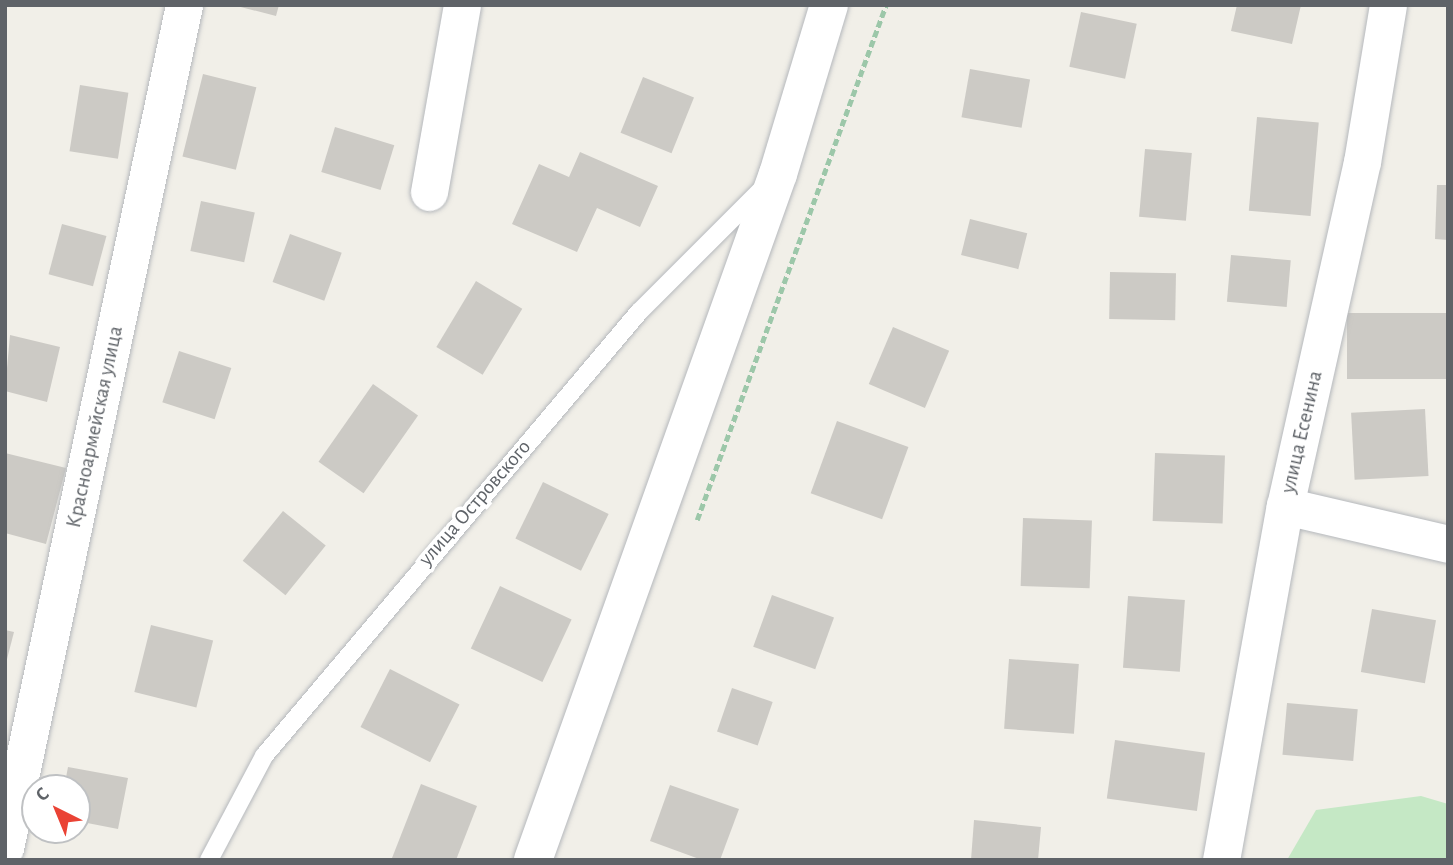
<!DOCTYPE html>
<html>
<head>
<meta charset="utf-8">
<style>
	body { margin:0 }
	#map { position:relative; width:1453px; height:865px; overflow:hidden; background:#f1efe8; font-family:"Alegreya Sans",sans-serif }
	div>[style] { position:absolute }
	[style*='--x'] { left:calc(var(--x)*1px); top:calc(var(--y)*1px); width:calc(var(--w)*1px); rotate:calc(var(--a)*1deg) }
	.green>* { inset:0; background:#c5e8c5 }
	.building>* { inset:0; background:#cccac5; transform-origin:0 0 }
	.path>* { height:4.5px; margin-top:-2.25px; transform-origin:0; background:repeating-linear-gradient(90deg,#9cc7a9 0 7px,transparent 0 10.5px) }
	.roads { filter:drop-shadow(0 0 2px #b5b8bc) drop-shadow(0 0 2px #b5b8bc) }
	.service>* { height:18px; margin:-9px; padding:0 9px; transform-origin:9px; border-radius:9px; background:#fff }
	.minor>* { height:37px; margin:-18.5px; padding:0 18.5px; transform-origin:18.5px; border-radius:18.5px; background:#fff }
	.tertiary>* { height:38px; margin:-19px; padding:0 19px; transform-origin:19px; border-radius:19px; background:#fff }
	span { translate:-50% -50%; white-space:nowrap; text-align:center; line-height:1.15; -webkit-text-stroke:7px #fff; paint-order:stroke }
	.street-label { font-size:21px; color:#5f6368 }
	.frame { position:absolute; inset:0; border:7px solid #5f6368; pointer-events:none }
	.north { position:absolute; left:21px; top:774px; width:70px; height:70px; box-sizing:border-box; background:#fff; border:2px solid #bfc1c3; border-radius:50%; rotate:317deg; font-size:19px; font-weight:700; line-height:28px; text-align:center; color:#5f6368 }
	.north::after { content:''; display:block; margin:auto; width:24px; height:32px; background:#ea4335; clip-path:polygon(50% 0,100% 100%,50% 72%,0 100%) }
</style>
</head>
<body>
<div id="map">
	<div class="green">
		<i style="clip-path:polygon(1421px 796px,1448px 804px,1448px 860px,1287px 860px,1316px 810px)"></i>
	</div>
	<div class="building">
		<i style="clip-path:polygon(233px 5px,279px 5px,276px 16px)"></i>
		<i style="clip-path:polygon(1237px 5px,1301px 5px,1292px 44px,1231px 31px)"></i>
		<i style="left:1081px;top:12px;width:57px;height:56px;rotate:12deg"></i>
		<i style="left:970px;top:69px;width:61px;height:49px;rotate:10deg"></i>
		<i style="left:203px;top:74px;width:55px;height:85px;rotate:14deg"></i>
		<i style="left:643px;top:77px;width:55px;height:60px;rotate:22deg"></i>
		<i style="left:80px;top:85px;width:49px;height:67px;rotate:9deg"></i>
		<i style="left:1257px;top:117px;width:62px;height:94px;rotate:5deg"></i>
		<i style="left:335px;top:127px;width:62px;height:47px;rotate:17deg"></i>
		<i style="left:1145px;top:149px;width:47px;height:68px;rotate:5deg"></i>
		<i style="clip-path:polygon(580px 152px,658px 186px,640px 227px,597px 208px,577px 252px,512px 224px,539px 164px,569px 177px)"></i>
		<i style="clip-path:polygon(1437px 185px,1448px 185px,1448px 240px,1435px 239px)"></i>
		<i style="left:201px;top:201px;width:55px;height:51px;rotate:12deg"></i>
		<i style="left:970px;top:219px;width:59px;height:37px;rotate:14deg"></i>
		<i style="left:62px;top:224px;width:46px;height:52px;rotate:15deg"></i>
		<i style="left:290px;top:234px;width:55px;height:51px;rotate:20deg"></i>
		<i style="left:1231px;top:255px;width:60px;height:47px;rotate:5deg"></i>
		<i style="left:1110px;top:272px;width:66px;height:47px;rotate:1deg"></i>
		<i style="left:476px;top:281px;width:54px;height:77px;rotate:31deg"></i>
		<i style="left:1448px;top:313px;width:66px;height:101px;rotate:90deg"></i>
		<i style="left:893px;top:327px;width:61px;height:62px;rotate:23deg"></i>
		<i style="clip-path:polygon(10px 335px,60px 347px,47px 402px,5px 391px)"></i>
		<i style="left:179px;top:351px;width:55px;height:54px;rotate:18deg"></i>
		<i style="left:373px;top:384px;width:55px;height:95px;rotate:35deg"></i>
		<i style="left:1425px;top:409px;width:67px;height:74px;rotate:87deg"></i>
		<i style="left:837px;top:421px;width:76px;height:77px;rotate:20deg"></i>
		<i style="clip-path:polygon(5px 453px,66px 468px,46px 544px,5px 533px)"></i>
		<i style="left:1155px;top:453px;width:70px;height:68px;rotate:2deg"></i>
		<i style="left:543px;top:482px;width:73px;height:63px;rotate:26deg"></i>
		<i style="left:283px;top:511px;width:55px;height:64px;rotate:39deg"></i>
		<i style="left:1023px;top:518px;width:69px;height:68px;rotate:2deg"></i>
		<i style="left:500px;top:586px;width:79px;height:69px;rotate:25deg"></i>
		<i style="left:772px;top:595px;width:66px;height:55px;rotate:20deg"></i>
		<i style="left:1128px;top:596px;width:57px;height:72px;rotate:4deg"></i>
		<i style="left:1372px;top:609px;width:65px;height:64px;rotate:10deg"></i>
		<i style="left:151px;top:625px;width:64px;height:69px;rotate:14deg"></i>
		<i style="clip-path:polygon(5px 630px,14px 632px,6px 663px,5px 663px)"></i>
		<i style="left:1009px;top:659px;width:70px;height:70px;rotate:4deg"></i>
		<i style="left:390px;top:669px;width:78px;height:65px;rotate:27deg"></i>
		<i style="left:732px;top:688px;width:43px;height:46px;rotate:19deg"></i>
		<i style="left:1287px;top:703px;width:71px;height:52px;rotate:5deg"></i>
		<i style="left:1115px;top:740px;width:91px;height:59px;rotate:8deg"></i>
		<i style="clip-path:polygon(68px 767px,128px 778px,118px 829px,77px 821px,77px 788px,64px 788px)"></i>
		<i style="clip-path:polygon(421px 784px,477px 806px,456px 860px,392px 858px)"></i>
		<i style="clip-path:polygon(670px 785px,739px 809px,720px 860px,702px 860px,650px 841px)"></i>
		<i style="clip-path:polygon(974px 820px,1041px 827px,1038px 860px,971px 860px)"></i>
	</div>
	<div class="path">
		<i style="--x:697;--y:520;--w:549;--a:-69.85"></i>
	</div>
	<div class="roads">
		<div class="service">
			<i style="--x:209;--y:860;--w:118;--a:-62.1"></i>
			<i style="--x:264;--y:756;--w:581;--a:-49.82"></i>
			<i style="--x:639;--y:312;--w:175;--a:-45"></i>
		</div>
		<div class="minor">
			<i style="--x:429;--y:192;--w:190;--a:-80"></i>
			<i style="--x:1285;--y:506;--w:167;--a:13.1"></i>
			<i style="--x:5;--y:848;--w:862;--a:-78.01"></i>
			<i style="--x:1221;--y:860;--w:360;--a:-79.8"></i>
			<i style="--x:1285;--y:506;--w:353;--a:-77.4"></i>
			<i style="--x:1362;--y:162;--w:159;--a:-80.6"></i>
		</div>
		<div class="tertiary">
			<i style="--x:533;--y:860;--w:728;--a:-70.35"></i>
			<i style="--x:778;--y:174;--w:177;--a:-73.2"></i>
		</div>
	</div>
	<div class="street-label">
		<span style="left:95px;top:427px;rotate:-78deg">Красноармейская улица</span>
		<span style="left:1302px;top:432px;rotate:-77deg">улица Есенина</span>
		<span style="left:475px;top:503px;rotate:-49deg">улица Островского</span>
	</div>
	<div class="frame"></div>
	<div class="north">С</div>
</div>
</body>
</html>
